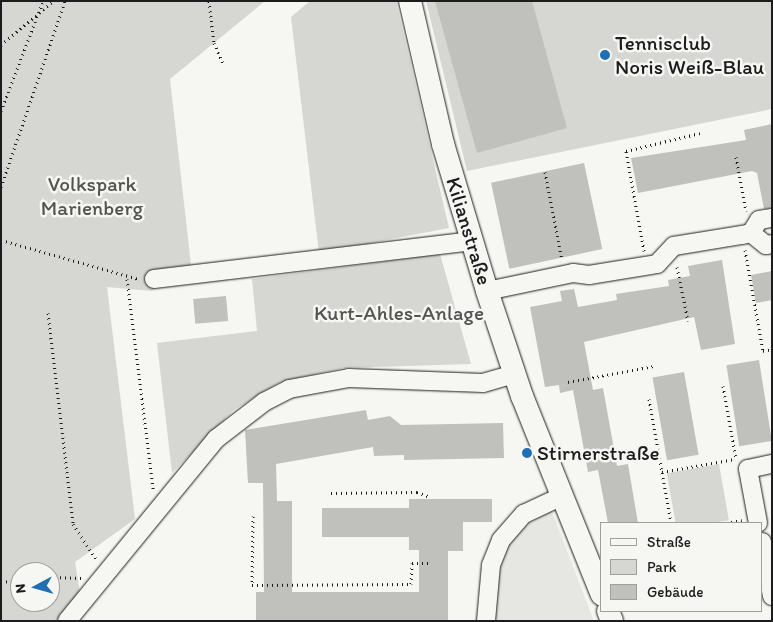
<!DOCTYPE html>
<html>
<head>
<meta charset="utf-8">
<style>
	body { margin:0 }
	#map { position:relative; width:773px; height:622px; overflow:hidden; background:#f6f6f2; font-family:Itim,sans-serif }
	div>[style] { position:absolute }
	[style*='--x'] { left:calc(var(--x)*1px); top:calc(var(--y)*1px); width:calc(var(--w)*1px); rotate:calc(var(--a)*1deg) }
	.built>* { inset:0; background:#e6e6e2 }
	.green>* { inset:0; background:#d6d6d2; transform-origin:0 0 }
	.building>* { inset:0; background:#c0c0bd; transform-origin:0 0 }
	.path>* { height:3px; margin-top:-1.5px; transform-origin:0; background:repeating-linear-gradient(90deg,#1c1c1c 0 1px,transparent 0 5px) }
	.roads { filter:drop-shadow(0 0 1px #1c1c1c) drop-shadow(0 0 1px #1c1c1c) }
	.minor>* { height:18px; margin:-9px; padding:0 9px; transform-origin:9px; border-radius:9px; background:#f6f6f2 }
	.major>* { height:22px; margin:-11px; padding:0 11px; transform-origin:11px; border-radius:11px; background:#f6f6f2 }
	.dots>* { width:14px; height:14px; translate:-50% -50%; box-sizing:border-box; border:2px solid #f6f6f2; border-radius:50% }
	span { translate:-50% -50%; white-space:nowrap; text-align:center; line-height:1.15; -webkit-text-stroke:5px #f6f6f2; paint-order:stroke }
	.poi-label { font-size:21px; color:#1c1c1c }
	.left { translate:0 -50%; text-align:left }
	.park-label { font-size:21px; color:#545453 }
	.street-label { font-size:21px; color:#1c1c1c }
	.frame { position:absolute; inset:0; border:2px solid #1c1c1c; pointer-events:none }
	.legend { position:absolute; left:600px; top:522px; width:162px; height:90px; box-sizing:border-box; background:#f6f6f2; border:1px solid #9f9f9c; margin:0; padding:6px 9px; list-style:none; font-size:15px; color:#1c1c1c }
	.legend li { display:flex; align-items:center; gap:10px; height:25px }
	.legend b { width:25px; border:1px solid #9f9f9c }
	.north { position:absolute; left:10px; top:562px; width:50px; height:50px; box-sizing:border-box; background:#f6f6f2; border:1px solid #9f9f9c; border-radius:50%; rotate:264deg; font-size:14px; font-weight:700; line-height:20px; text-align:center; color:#1c1c1c }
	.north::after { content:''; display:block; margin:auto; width:18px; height:22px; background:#1f6fb2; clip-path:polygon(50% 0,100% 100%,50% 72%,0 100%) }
</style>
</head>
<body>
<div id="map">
	<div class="built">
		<i style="clip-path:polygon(550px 506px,594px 621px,475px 621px,503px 534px)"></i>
	</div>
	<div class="green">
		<i style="clip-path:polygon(evenodd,1px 1px,265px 1px,170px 79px,191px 265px,152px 291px,107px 287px,135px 519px,75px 562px,80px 593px,56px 621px,1px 621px,1px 1px,20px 572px,50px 572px,50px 602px,20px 602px,20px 572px)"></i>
		<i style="clip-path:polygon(310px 1px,396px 1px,449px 228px,319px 253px,291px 17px)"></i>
		<i style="clip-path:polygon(426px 1px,772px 1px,772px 109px,467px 171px)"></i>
		<i style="clip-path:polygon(440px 254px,471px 364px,343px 368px,280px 382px,234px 410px,172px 473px,157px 343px,257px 331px,252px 279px)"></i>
		<i style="left:719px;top:464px;width:57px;height:53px;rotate:80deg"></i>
	</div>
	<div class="building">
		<i style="clip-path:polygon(435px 1px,532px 1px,567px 128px,477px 153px)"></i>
		<i style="clip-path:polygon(772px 124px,772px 208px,764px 209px,757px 173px,752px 171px,638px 193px,631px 158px,746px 140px,744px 130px)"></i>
		<i style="left:584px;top:163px;width:88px;height:95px;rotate:78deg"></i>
		<i style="clip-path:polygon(722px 260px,735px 344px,701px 350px,694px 317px,584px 342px,593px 390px,603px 388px,617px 466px,628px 464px,638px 523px,608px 523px,598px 470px,588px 472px,573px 390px,560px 393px,559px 385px,545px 387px,530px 307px,562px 301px,560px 291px,574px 289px,578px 307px,617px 300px,616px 294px,669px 286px,668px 280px,690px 276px,688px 266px)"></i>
		<i style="clip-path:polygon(772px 271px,772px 300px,756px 303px,751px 275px)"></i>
		<i style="left:226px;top:296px;width:25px;height:33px;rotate:85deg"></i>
		<i style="left:759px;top:360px;width:82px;height:33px;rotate:81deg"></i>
		<i style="left:684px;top:372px;width:84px;height:32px;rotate:80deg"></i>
		<i style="clip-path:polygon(366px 410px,368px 420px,390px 416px,401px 425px,503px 423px,504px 458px,404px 460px,404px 455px,374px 456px,373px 447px,276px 464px,277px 501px,292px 501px,292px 592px,419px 592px,419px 550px,409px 550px,409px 537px,322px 537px,322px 508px,409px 508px,409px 499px,492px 499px,492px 522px,463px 522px,463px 551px,448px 551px,448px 621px,256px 621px,256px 592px,264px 592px,263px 483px,248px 483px,245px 430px)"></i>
	</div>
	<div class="path">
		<i style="--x:209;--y:1;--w:42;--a:83.2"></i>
		<i style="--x:214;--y:43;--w:24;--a:66"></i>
		<i style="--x:1;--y:45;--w:68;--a:-40.2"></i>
		<i style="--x:1;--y:111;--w:118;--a:-69.1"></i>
		<i style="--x:736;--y:157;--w:55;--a:79.5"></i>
		<i style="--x:545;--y:172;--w:90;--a:79.1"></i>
		<i style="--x:1;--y:187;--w:197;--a:-71"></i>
		<i style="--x:1;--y:240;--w:143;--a:15.8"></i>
		<i style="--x:745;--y:250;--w:103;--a:79.9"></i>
		<i style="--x:763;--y:351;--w:9;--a:-13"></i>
		<i style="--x:644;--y:251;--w:102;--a:-100.2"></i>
		<i style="--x:626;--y:151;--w:76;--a:-13.7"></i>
		<i style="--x:677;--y:267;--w:55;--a:78.5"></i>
		<i style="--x:127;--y:279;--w:212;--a:82.9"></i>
		<i style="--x:48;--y:313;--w:212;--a:83.2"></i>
		<i style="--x:73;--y:524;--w:42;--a:56.7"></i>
		<i style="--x:568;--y:382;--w:87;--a:-10.5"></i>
		<i style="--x:723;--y:386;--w:74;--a:79.9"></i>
		<i style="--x:649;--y:399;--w:126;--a:79.9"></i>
		<i style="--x:662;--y:472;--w:74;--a:-10.1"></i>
		<i style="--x:331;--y:493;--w:86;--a:-0.7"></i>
		<i style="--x:417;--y:492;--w:14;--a:21"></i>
		<i style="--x:253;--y:516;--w:69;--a:90.8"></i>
		<i style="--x:252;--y:585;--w:159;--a:-0.4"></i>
		<i style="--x:411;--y:584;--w:21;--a:-87"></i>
		<i style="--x:412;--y:563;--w:18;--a:0"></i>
		<i style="--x:726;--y:523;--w:16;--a:-11"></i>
		<i style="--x:50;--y:577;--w:32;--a:2"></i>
		<i style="--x:1;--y:582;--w:19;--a:-6"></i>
	</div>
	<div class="roads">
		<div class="minor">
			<i style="--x:751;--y:233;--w:15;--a:-58"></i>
			<i style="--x:759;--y:220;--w:13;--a:-9"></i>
			<i style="--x:154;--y:279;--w:319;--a:-6.8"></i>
			<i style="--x:487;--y:291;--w:88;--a:-11.8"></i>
			<i style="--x:573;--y:273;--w:16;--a:7"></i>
			<i style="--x:589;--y:275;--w:69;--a:-9.2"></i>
			<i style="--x:657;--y:264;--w:25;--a:-47"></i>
			<i style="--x:674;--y:246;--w:69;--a:-9.2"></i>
			<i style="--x:742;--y:235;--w:9;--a:-13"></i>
			<i style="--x:751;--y:233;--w:19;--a:39"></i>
			<i style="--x:766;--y:245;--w:6;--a:-9"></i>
			<i style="--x:758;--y:523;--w:55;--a:-100.5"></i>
			<i style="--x:748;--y:469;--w:25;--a:-12"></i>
			<i style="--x:762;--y:542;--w:55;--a:79.5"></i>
			<i style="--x:67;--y:621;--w:235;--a:-50.7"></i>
			<i style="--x:216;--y:439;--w:61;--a:-37.6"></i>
			<i style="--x:264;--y:402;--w:28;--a:-27"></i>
			<i style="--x:289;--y:389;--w:61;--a:-10.4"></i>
			<i style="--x:349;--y:378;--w:134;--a:2.1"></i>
			<i style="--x:483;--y:383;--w:32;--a:-16"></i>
			<i style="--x:486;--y:621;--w:56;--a:-84.9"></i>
			<i style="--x:491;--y:565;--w:27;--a:-68"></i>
			<i style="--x:501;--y:540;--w:35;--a:-49"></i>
			<i style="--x:524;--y:514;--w:42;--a:-25.3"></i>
		</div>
		<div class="major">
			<i style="--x:410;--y:1;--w:147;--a:77"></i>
			<i style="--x:443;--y:144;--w:153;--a:73.3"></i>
			<i style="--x:487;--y:291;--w:111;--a:71.6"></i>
			<i style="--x:522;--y:396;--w:214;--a:68.1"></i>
			<i style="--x:608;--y:611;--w:11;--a:68"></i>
		</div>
	</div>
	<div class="dots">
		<i style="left:605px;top:55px;background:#1f6fb2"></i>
		<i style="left:527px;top:453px;background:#1f6fb2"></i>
	</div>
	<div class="poi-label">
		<span class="left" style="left:615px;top:55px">Tennisclub<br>Noris Weiß-Blau</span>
		<span class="left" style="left:537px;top:453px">Stirnerstraße</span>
	</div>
	<div class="park-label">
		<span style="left:92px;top:196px">Volkspark<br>Marienberg</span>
		<span style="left:399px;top:313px">Kurt-Ahles-Anlage</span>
	</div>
	<div class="street-label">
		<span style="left:469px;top:231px;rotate:73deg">Kilianstraße</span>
	</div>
	<div class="frame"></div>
	<ul class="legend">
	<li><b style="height:6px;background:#f6f6f2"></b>Straße</li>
	<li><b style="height:14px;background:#d6d6d2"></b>Park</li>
	<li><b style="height:14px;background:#c0c0bd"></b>Gebäude</li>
	</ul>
	<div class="north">N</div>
</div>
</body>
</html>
